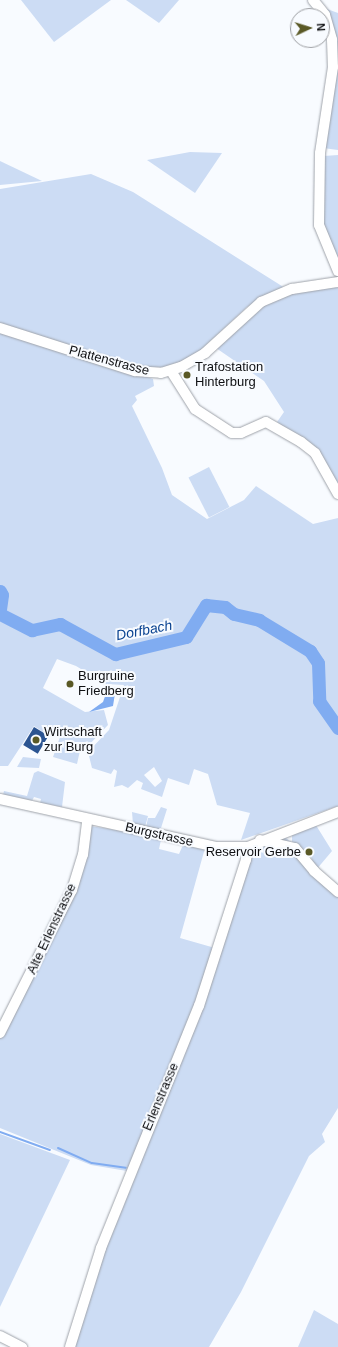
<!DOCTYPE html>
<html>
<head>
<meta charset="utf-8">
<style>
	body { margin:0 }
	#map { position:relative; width:338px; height:1347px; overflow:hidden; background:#f8fbff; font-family:Arial,sans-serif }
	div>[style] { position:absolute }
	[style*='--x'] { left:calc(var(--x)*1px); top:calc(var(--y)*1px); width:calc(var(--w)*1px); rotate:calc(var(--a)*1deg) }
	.green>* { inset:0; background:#ccdcf4; transform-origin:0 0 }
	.water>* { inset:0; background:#80acf1 }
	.stream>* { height:2px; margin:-1px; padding:0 1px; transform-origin:1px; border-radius:1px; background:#80acf1 }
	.river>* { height:13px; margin:-6.5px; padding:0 6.5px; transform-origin:6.5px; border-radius:6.5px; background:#80acf1 }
	.building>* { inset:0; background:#2b5491; transform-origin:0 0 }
	.roads { filter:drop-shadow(0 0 1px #9fa3aa) drop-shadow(0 0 1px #9fa3aa) }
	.minor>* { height:10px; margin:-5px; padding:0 5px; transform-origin:5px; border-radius:5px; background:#fff }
	.dots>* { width:11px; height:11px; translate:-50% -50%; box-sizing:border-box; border:2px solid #f8fbff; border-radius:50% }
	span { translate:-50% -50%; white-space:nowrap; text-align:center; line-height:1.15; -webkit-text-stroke:4px #f8fbff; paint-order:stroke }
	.street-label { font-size:13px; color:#0f1013 }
	.poi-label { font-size:13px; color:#0f1013 }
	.left { translate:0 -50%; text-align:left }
	.right { translate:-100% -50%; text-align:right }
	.water-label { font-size:14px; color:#0a4391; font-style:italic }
	.north { position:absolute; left:290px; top:8px; width:40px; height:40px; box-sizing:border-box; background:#f8fbff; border:1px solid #9b9da1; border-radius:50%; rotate:86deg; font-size:11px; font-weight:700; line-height:16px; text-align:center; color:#0f1013 }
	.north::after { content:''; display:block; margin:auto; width:14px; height:18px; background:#5a5926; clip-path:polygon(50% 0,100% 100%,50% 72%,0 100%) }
</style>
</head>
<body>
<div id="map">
	<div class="green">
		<i style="clip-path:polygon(21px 0,111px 0,54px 42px)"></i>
		<i style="clip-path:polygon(126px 0,179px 0,159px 23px)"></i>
		<i style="clip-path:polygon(327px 9px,338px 13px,338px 150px,323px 148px,336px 57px)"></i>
		<i style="clip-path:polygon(190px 152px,222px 153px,195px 193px,147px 160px)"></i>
		<i style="clip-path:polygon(338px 155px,338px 263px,322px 223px,324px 156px)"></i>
		<i style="clip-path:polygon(0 161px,42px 181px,0 185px)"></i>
		<i style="clip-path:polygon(91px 174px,133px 192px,285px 288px,247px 307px,191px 359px,157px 370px,137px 368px,0 324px,0 189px)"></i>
		<i style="clip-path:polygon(335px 286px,338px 288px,338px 490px,316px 450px,277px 422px,284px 412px,264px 381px,216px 348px,248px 314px,282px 295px)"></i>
		<i style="clip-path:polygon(evenodd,0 331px,153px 379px,154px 386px,135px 396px,137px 400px,132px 406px,162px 468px,172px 495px,207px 519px,244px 500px,256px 486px,313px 524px,338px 518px,338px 806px,241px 840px,250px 813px,217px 805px,208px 774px,194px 769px,189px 785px,168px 778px,162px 797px,141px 789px,143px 783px,137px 780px,128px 788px,122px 785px,114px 787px,117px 771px,114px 769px,111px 774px,92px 768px,88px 752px,109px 730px,124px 685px,106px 684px,76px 666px,57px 659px,43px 688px,85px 712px,104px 710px,108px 725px,86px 748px,81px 746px,77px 764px,53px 757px,60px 737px,50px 733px,49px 736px,34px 726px,8px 766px,0 766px,0 331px,154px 767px,162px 781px,155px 787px,144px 775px,154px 767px)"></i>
		<i style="left:209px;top:467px;width:45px;height:23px;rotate:63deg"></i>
		<i style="clip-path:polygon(23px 757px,41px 759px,39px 768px,17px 767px)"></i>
		<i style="clip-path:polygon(38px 771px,65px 782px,62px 807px,40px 803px,41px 799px,34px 797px,32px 801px,3px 795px,4px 791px,27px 796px,34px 773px)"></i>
		<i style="clip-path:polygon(161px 807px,167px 809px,161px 828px,165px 832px,146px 827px,148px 818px,155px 818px)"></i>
		<i style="clip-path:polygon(132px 812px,148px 816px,145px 827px,133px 824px)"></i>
		<i style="clip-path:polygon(314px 822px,332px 851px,316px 870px,310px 854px,292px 842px,292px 835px,286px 838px,291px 842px,275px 840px)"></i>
		<i style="clip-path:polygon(90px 826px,156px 836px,161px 840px,159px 849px,179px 854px,183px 845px,205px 848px,180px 938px,215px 948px,195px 1006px,127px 1171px,91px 1165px,0 1128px,0 1037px,61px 920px)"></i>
		<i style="clip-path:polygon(267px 846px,291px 850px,338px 897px,338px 1108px,322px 1134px,325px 1142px,309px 1156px,241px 1292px,209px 1347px,72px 1347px,102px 1249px,254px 849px)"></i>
		<i style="clip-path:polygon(0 1134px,70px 1160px,0 1307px)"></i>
		<i style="clip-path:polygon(314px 1310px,338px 1324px,338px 1347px,298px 1347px)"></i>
	</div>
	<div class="water">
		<i style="clip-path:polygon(116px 687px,113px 706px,89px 712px,103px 702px,108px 688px)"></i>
	</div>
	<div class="stream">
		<i style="--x:0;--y:1132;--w:53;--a:19.8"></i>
		<i style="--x:58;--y:1148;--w:37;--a:24"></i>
		<i style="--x:92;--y:1163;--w:34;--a:8"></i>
	</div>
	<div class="river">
		<i style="--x:0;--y:591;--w:4;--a:63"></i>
		<i style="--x:2;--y:595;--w:14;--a:98"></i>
		<i style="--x:0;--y:614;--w:36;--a:27"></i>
		<i style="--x:32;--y:630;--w:29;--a:-12"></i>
		<i style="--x:60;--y:624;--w:63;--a:28.6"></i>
		<i style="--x:115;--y:654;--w:73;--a:-13.5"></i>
		<i style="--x:186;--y:637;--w:38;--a:-58"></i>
		<i style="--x:206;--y:605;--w:19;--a:6"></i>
		<i style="--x:225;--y:607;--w:11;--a:38"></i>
		<i style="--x:234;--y:614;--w:26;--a:13"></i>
		<i style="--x:259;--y:620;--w:60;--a:31.3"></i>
		<i style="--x:310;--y:651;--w:14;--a:56"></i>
		<i style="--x:318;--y:663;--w:38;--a:88"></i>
		<i style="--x:319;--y:701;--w:33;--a:55"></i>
	</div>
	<div class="building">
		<i style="left:34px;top:727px;width:17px;height:21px;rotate:31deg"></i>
	</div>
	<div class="roads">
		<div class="minor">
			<i style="--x:313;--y:0;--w:19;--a:51"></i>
			<i style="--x:325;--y:15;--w:26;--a:74"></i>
			<i style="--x:332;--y:40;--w:27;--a:88"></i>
			<i style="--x:333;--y:67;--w:87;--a:98.6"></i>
			<i style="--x:320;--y:153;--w:72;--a:90.8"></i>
			<i style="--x:319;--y:225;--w:50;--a:67.6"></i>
			<i style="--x:0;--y:328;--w:142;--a:17.7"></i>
			<i style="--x:135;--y:371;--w:26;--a:4"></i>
			<i style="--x:161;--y:373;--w:21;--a:-17"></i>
			<i style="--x:181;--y:367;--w:28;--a:-30"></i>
			<i style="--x:205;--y:353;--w:76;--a:-42.3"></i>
			<i style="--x:261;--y:302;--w:34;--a:-23"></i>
			<i style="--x:292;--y:289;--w:47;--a:-8.7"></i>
			<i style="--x:171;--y:371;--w:45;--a:57.7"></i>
			<i style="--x:195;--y:409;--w:44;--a:33"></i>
			<i style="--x:232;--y:433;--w:9;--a:0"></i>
			<i style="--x:241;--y:433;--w:27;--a:-24"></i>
			<i style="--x:266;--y:422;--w:40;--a:29.7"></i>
			<i style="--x:301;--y:442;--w:18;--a:38"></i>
			<i style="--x:315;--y:453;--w:47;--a:60.7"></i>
			<i style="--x:0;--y:799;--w:221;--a:12.5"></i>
			<i style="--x:216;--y:847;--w:32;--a:0"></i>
			<i style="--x:248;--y:847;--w:97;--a:-21.3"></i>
			<i style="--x:260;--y:840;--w:36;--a:13"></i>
			<i style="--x:295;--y:848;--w:30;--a:50"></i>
			<i style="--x:314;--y:871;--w:32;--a:41"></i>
			<i style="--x:0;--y:1033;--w:160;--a:-63.3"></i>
			<i style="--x:72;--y:890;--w:37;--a:-73"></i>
			<i style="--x:83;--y:855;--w:35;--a:-83"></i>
			<i style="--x:0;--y:1336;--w:25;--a:27"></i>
			<i style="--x:70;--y:1347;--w:104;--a:-72.6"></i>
			<i style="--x:101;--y:1248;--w:261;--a:-68"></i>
			<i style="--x:199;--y:1006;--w:153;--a:-72.2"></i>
			<i style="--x:246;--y:860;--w:13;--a:-81"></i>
		</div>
	</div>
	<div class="dots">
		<i style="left:187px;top:375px;background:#5a5926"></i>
		<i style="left:70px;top:684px;background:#5a5926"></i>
		<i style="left:36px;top:740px;background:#5a5926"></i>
		<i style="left:309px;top:852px;background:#5a5926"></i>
	</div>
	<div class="street-label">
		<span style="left:109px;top:361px;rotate:15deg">Plattenstrasse</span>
		<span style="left:159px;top:835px;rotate:13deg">Burgstrasse</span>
		<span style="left:52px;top:929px;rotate:-65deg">Alte Erlenstrasse</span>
		<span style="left:161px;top:1097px;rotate:-67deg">Erlenstrasse</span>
	</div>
	<div class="poi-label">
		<span class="left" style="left:195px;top:375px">Trafostation<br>Hinterburg</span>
		<span class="left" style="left:78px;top:684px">Burgruine<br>Friedberg</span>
		<span class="left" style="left:44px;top:740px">Wirtschaft<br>zur Burg</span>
		<span class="right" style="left:301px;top:852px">Reservoir Gerbe</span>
	</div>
	<div class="water-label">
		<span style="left:144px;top:630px;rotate:-11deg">Dorfbach</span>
	</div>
	<div class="north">N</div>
</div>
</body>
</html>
